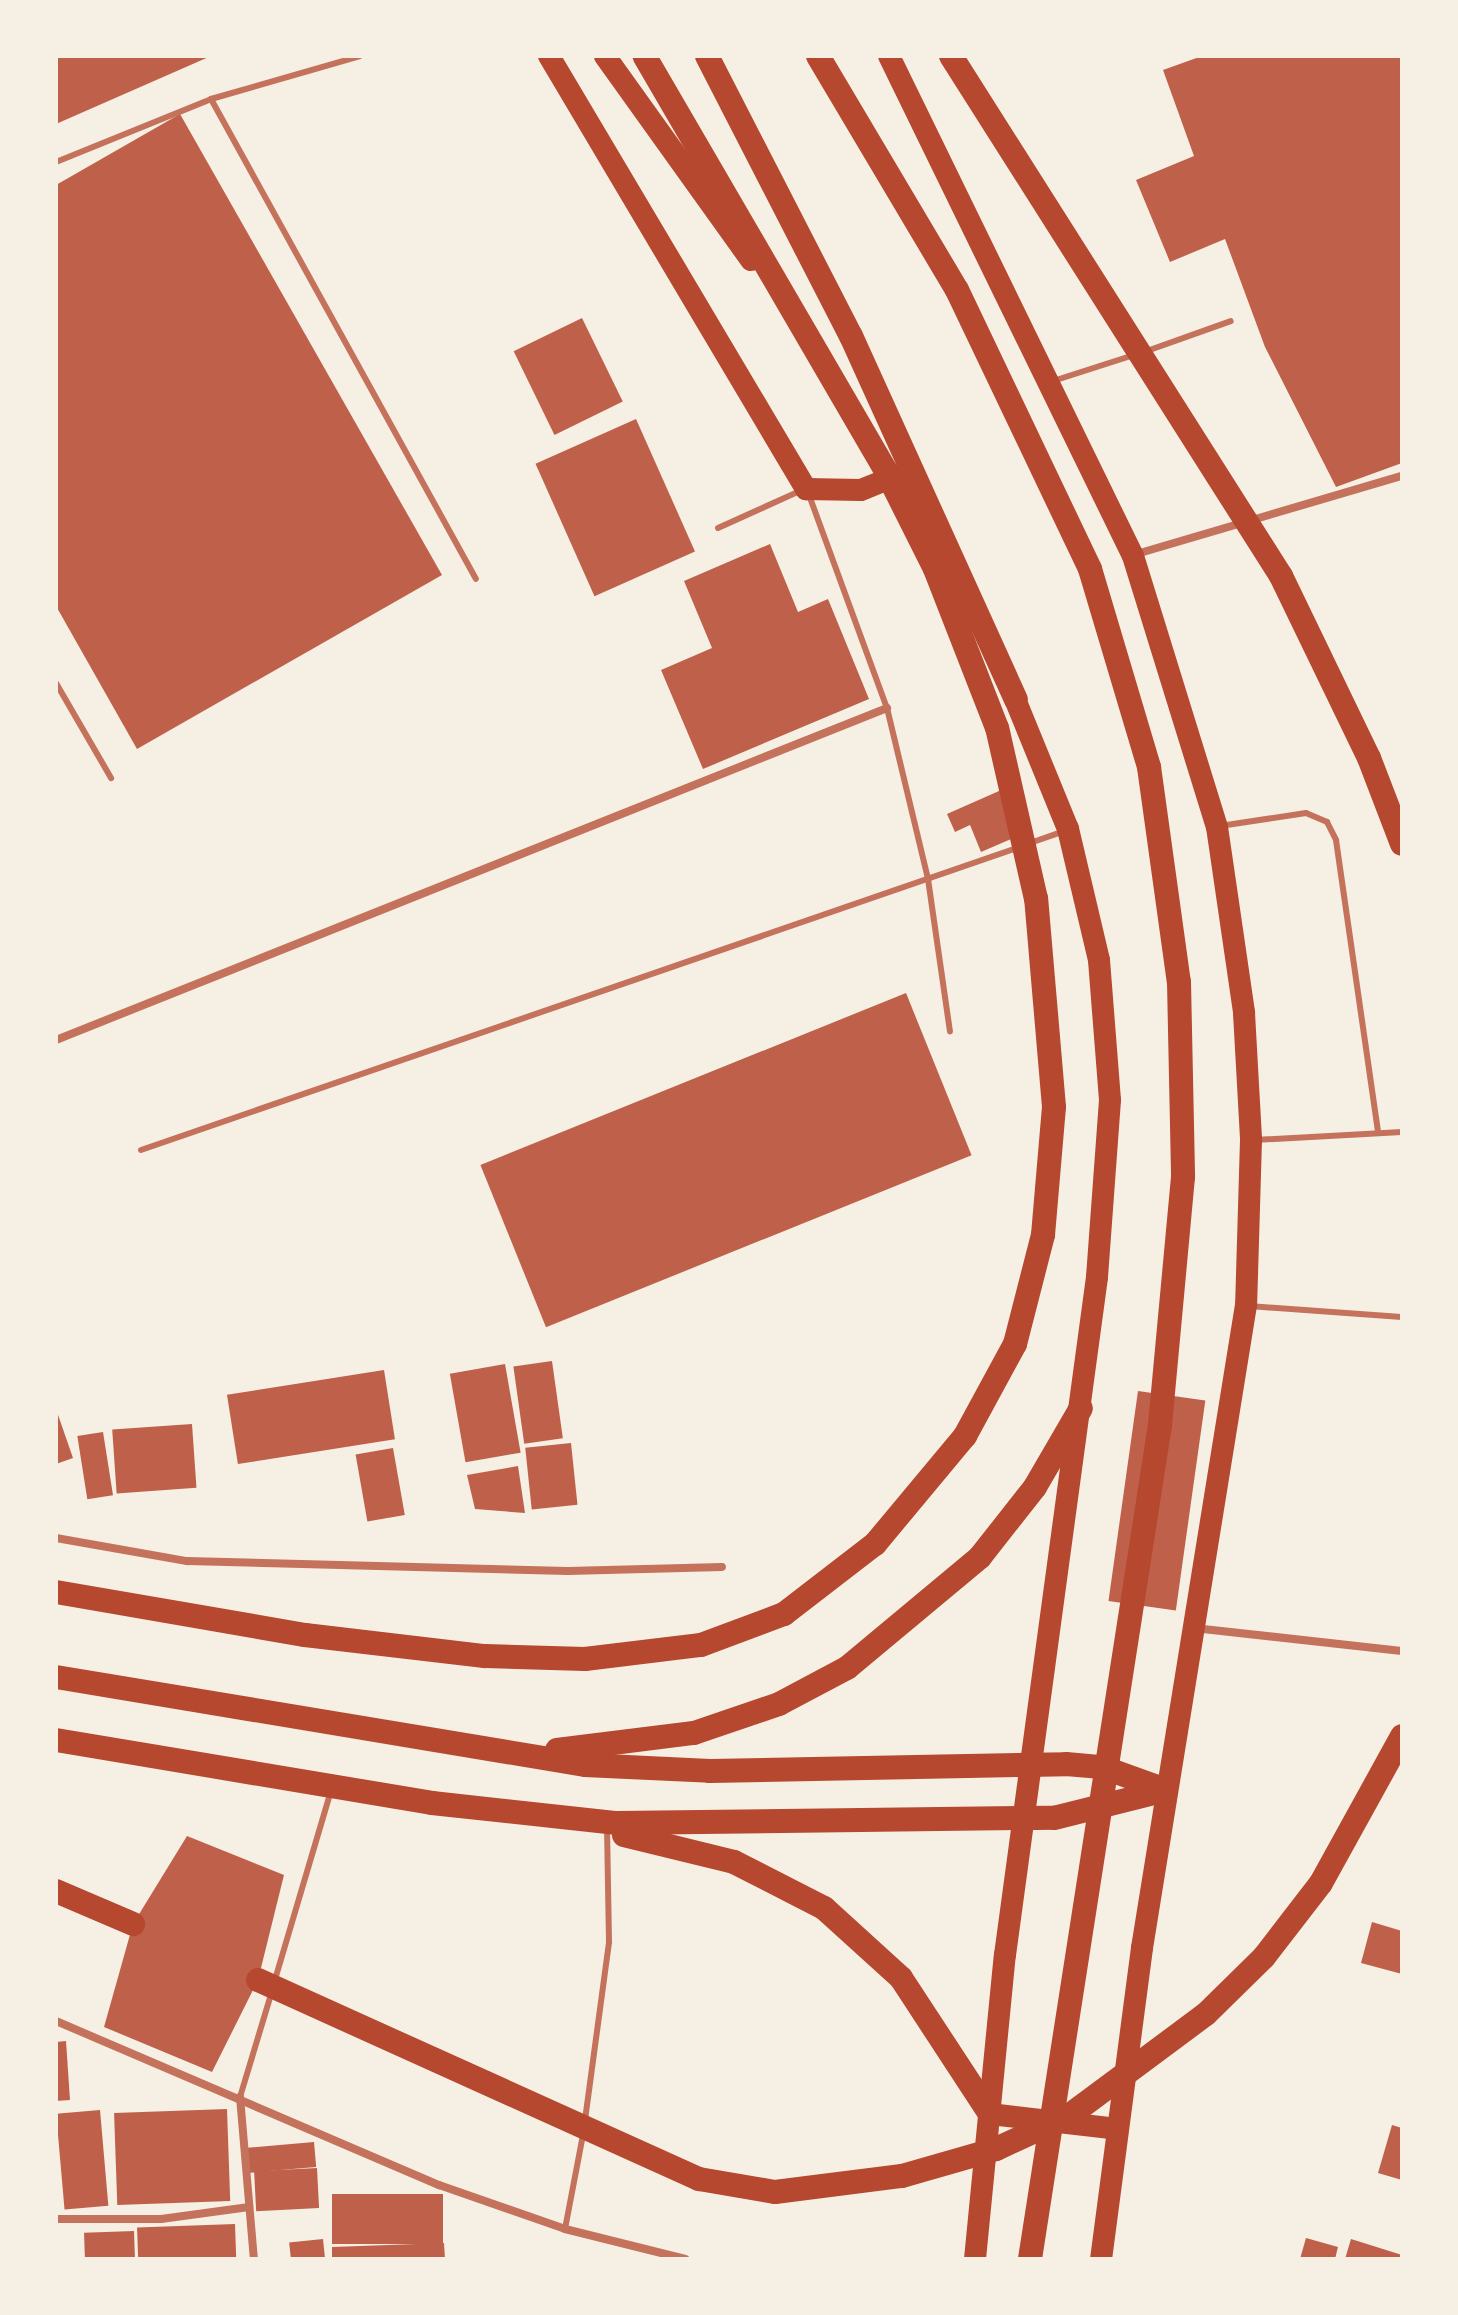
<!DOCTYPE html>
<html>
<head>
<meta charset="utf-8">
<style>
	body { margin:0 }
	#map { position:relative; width:1458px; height:2315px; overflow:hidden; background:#f6efe4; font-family:"Open Sans",sans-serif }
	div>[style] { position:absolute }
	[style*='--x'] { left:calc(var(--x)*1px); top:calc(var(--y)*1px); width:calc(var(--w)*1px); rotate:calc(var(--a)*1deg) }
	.building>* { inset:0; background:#bf614a; transform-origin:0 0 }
	.service>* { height:6px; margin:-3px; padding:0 3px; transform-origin:3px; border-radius:3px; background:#c5725c }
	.minor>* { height:8px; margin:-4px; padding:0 4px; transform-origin:4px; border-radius:4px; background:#c5725c }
	.trunk>* { height:22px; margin:-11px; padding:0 11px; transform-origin:11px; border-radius:11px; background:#b5482f }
	.motorway>* { height:24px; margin:-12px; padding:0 12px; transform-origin:12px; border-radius:12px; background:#b5482f }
	span { translate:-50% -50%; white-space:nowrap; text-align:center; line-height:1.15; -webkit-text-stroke:8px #f6efe4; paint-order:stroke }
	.frame { position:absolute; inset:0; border:58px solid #f6efe4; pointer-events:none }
</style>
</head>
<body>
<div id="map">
	<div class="building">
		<i style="clip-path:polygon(56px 56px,211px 56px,56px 124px)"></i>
		<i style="clip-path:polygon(1202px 56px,1402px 56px,1402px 463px,1336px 487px,1265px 347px,1225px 239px,1170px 262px,1136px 180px,1194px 156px,1163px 70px)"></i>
		<i style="clip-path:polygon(180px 114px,442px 575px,137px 749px,56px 606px,56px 185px)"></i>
		<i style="left:582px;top:318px;width:93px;height:76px;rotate:64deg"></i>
		<i style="left:636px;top:419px;width:145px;height:110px;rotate:66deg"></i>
		<i style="clip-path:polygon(770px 544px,798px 612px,828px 599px,869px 699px,703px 769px,661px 670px,712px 648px,684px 581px)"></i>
		<i style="clip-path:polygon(1008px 787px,1027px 832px,981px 852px,970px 825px,955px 832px,947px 814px)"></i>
		<i style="left:906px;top:993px;width:175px;height:459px;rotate:68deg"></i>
		<i style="left:552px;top:1361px;width:78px;height:39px;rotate:82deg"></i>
		<i style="left:505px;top:1364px;width:90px;height:56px;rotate:80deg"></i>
		<i style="left:384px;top:1370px;width:70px;height:159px;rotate:81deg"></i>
		<i style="left:1138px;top:1391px;width:68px;height:212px;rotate:8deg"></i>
		<i style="clip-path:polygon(56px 1409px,73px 1458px,56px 1464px)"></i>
		<i style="left:192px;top:1424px;width:64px;height:80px;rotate:86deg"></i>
		<i style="left:103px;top:1432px;width:64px;height:26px;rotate:81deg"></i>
		<i style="left:571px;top:1443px;width:62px;height:46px;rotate:84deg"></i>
		<i style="left:393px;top:1448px;width:68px;height:38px;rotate:80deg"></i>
		<i style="clip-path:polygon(518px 1466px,525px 1513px,475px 1509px,467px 1475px)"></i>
		<i style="clip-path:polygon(187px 1836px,284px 1875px,258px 1980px,212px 2072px,104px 2027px,133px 1924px)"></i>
		<i style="clip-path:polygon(1372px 1922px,1402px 1931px,1402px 1974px,1361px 1963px)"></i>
		<i style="clip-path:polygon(66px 2041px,70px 2100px,56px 2101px,56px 2042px)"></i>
		<i style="left:227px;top:2109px;width:92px;height:113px;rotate:88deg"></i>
		<i style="left:100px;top:2110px;width:96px;height:44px;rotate:85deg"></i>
		<i style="clip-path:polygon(1392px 2125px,1402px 2128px,1402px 2180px,1378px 2173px)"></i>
		<i style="left:314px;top:2142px;width:25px;height:69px;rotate:85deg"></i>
		<i style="left:317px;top:2168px;width:40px;height:63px;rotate:87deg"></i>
		<i style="left:332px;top:2194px;width:111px;height:50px"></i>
		<i style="left:235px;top:2224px;width:35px;height:98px;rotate:88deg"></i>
		<i style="left:134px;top:2231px;width:28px;height:50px;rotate:88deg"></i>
		<i style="clip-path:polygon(1306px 2238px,1338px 2247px,1335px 2259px,1300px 2259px)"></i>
		<i style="left:323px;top:2239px;width:20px;height:34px;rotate:84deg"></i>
		<i style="clip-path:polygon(1351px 2239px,1402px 2255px,1402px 2259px,1345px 2259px)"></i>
		<i style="clip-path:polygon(444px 2243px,445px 2259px,332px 2259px,332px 2247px)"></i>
	</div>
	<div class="service">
		<i style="--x:211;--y:99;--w:548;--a:61.1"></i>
		<i style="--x:56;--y:162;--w:167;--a:-22.1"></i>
		<i style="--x:211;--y:99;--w:155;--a:-16.1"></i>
		<i style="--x:1144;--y:352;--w:92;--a:-19.6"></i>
		<i style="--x:1053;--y:381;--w:85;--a:-17.8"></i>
		<i style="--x:809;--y:495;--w:227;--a:69.9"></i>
		<i style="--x:887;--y:708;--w:176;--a:76.5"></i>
		<i style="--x:928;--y:879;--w:154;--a:81.8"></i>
		<i style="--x:718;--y:528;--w:92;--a:-24.3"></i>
		<i style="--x:56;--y:683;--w:110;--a:59.9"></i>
		<i style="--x:1220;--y:826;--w:87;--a:-8.6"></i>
		<i style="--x:1306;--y:813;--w:23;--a:23"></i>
		<i style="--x:1327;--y:822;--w:20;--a:63"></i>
		<i style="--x:1336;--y:840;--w:294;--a:81.8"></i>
		<i style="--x:1030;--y:843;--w:37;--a:-19"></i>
		<i style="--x:1254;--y:1140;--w:148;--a:-3.1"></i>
		<i style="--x:141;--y:1150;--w:930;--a:-19.02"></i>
		<i style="--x:1249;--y:1306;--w:153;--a:4.1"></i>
		<i style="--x:274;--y:1983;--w:201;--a:-73.5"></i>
		<i style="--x:240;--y:2097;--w:108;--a:-73.2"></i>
		<i style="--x:585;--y:2120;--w:180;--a:-82.3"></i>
		<i style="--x:609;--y:1942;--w:111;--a:-91"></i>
		<i style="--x:565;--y:2229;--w:96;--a:-79.2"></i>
	</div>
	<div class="minor">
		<i style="--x:1133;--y:555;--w:280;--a:-16.4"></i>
		<i style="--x:56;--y:1040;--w:895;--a:-21.78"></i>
		<i style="--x:56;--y:1538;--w:133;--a:10"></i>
		<i style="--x:187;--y:1561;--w:381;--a:1.5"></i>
		<i style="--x:568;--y:1571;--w:154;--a:-1.5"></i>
		<i style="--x:1194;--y:1628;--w:209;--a:6.3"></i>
		<i style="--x:56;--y:2021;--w:417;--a:23.2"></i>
		<i style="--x:439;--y:2185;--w:133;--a:19.2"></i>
		<i style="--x:565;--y:2229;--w:124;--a:14"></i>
		<i style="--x:240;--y:2097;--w:163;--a:85.1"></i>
		<i style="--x:56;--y:2219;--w:105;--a:0"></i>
		<i style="--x:161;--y:2219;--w:89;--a:-7.8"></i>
	</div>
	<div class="trunk">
		<i style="--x:549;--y:56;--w:504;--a:59.31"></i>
		<i style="--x:806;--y:489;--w:55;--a:1"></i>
		<i style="--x:861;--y:490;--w:37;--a:-22"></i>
		<i style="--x:605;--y:56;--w:251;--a:54.4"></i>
		<i style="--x:889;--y:56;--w:556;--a:63.99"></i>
		<i style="--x:1133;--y:556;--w:284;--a:72.8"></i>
		<i style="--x:1217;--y:827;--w:188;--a:81.7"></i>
		<i style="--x:1244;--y:1013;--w:127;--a:86.8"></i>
		<i style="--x:1251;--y:1140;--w:165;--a:91.7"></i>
		<i style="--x:1246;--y:1305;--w:651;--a:99.19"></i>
		<i style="--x:1142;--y:1948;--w:314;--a:97.5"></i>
		<i style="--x:990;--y:2114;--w:128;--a:6.7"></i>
		<i style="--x:975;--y:2259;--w:305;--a:-84.4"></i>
		<i style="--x:1005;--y:1955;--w:684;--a:-82.27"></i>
		<i style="--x:1097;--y:1277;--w:177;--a:-85.8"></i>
		<i style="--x:1110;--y:1100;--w:140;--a:-94.5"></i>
		<i style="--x:1099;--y:960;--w:135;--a:-103.3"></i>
		<i style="--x:1068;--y:829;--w:159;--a:-112.2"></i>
	</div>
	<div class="motorway">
		<i style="--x:707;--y:56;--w:315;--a:62.8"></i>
		<i style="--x:851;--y:336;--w:399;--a:65.6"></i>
		<i style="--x:818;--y:56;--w:272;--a:59.3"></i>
		<i style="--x:957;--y:290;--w:309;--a:64.5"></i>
		<i style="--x:1090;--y:569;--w:207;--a:73.4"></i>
		<i style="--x:1149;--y:767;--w:217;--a:82.1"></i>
		<i style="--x:1179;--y:982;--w:195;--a:88.8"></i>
		<i style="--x:1183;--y:1177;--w:249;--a:95.3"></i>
		<i style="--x:1160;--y:1425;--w:844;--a:98.86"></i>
		<i style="--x:951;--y:56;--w:616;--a:57.6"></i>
		<i style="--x:1281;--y:576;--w:202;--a:64.2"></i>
		<i style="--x:1369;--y:758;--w:92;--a:69"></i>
		<i style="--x:56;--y:1592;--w:253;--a:9.8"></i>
		<i style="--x:305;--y:1635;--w:181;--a:6.7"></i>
		<i style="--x:485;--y:1656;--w:100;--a:1.7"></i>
		<i style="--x:585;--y:1659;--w:117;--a:-6.9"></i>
		<i style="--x:701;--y:1645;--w:89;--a:-20.5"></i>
		<i style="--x:784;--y:1614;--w:115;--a:-37.6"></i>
		<i style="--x:875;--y:1544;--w:141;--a:-50.2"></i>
		<i style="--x:965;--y:1436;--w:105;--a:-61.5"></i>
		<i style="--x:1015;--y:1344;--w:113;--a:-75.6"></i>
		<i style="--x:1043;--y:1235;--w:128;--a:-85.1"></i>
		<i style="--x:1054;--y:1107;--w:209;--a:-94.9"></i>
		<i style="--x:1036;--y:899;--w:175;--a:-102.8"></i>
		<i style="--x:997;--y:728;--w:171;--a:-111.3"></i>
		<i style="--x:935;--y:569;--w:110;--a:-116.6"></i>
		<i style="--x:886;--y:471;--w:480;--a:-120.2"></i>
		<i style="--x:56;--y:1677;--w:536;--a:9.44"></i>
		<i style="--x:585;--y:1765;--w:125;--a:2.7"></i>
		<i style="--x:710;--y:1771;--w:356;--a:-1.1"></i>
		<i style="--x:1066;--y:1764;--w:36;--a:5"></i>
		<i style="--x:1102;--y:1767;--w:68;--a:19.8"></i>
		<i style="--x:56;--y:1740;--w:381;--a:9.5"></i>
		<i style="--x:432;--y:1803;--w:186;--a:6.2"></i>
		<i style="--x:617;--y:1823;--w:437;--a:-0.7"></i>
		<i style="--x:1054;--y:1818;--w:115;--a:-14"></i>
		<i style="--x:557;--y:1750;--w:138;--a:-7.1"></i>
		<i style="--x:694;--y:1733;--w:90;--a:-18.8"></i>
		<i style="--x:779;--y:1704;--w:77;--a:-27.9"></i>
		<i style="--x:847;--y:1668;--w:173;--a:-39.8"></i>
		<i style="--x:980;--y:1557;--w:89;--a:-51.8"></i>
		<i style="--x:1035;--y:1487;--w:91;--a:-59.8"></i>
		<i style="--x:624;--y:1835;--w:113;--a:13.8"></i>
		<i style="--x:734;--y:1862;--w:101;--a:27.1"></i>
		<i style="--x:824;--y:1908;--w:104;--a:42.3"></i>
		<i style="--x:901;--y:1978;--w:163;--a:56.8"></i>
		<i style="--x:56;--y:1891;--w:84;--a:23.2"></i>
		<i style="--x:258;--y:1980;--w:484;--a:24.3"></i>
		<i style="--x:699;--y:2179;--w:77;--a:9.7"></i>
		<i style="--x:775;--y:2192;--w:128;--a:-7.2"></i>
		<i style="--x:902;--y:2176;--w:98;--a:-16"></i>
		<i style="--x:996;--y:2149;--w:81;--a:-24.7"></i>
		<i style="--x:1070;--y:2115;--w:169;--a:-36.6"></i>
		<i style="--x:1206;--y:2014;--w:81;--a:-44.5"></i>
		<i style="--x:1264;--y:1957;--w:93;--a:-52.4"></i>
		<i style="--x:1321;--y:1883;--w:168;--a:-61.1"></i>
	</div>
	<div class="frame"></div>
</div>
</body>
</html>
